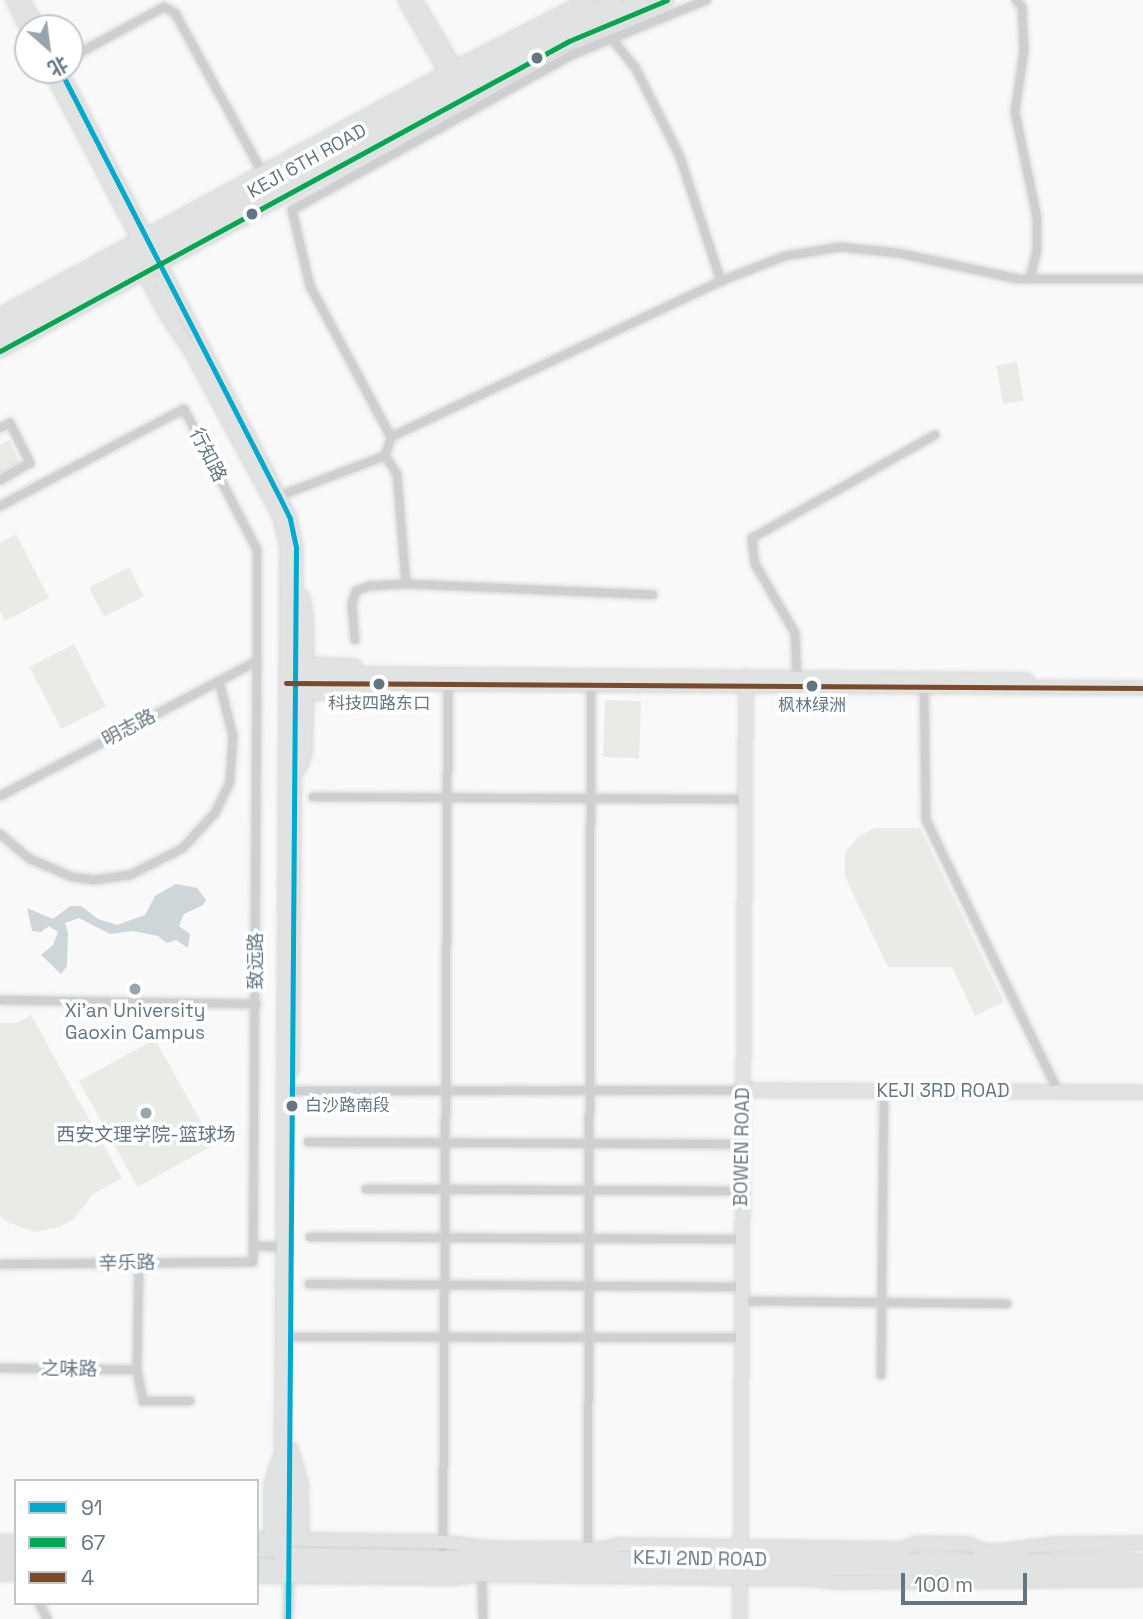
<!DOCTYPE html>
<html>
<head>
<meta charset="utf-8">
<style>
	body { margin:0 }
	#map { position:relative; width:1143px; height:1619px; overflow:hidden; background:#f9f9f9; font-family:"Space Grotesk","Noto Sans SC",sans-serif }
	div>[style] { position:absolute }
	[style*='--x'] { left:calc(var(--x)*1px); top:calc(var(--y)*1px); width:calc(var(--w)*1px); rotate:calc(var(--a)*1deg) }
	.green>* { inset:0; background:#e8ebe6; transform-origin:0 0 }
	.water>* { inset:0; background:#ced6d9 }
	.roads { filter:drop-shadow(0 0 2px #d5d6d7) drop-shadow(0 0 2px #d5d6d7) }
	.street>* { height:8px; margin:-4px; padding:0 4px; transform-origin:4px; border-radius:4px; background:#cecfd0 }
	.secondary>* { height:12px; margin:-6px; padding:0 6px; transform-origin:6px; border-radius:6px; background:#e1e2e2 }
	.bus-1>* { height:5px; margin:-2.5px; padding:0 2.5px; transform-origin:2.5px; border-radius:2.5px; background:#00a9ce }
	.bus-2>* { height:5px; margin:-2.5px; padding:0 2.5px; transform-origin:2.5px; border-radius:2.5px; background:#00a651 }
	.bus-3>* { height:5px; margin:-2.5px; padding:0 2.5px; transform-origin:2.5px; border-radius:2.5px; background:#7a4b2a }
	.dots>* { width:19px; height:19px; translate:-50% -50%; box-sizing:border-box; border:4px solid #fff; border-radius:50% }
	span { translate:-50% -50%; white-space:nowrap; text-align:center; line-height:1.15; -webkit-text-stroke:7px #fff; paint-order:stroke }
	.bus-label { font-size:17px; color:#657683 }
	.left { translate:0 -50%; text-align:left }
	.street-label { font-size:19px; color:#657683 }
	.poi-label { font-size:19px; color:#657683 }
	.legend { position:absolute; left:14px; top:1479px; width:245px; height:126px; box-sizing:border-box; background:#fff; border:2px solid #c1c8cd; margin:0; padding:9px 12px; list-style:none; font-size:21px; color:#657683 }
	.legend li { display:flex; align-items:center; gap:14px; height:35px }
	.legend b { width:35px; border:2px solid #c1c8cd }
	.north { position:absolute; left:14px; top:14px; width:70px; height:70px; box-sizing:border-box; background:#fff; border:2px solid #c1c8cd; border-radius:50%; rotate:152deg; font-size:19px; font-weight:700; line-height:28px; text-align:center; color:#657683 }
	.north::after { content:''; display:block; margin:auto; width:24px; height:32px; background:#99a4ac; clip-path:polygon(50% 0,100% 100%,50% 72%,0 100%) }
	.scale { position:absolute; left:901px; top:1573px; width:126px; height:32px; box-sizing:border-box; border:4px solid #657683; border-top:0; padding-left:9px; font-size:21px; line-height:24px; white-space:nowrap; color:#657683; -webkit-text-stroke:5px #fff; paint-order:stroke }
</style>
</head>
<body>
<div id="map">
	<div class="green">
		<i style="left:1017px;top:362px;width:39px;height:21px;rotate:80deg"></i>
		<i style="clip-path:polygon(9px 440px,21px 465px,0 476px,0 445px)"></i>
		<i style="clip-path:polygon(16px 534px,49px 598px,5px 621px,0 611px,0 543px)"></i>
		<i style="left:129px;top:567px;width:33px;height:45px;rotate:63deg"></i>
		<i style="left:74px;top:644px;width:70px;height:50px;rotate:63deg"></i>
		<i style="left:605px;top:700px;width:36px;height:57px;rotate:2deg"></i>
		<i style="clip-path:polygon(875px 828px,920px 828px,1004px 1002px,975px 1016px,952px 967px,888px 967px,845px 877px,845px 852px,859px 836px)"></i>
		<i style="clip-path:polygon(31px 1015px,122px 1178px,93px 1194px,74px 1219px,60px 1227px,35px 1232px,9px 1223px,0 1216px,0 1023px,17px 1023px)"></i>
		<i style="left:155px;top:1039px;width:121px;height:87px;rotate:61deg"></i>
	</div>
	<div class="water">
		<i style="clip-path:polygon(176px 884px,197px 888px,206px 900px,203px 905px,184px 914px,179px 926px,190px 934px,188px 948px,176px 940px,167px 943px,158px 936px,133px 931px,110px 934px,79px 918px,65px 923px,68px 933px,67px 966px,61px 974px,41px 955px,53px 945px,58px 932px,49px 926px,41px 932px,32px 931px,27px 908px,53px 919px,70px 906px,81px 906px,98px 919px,117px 925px,145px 915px,155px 896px)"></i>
	</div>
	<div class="roads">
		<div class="street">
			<i style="--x:1016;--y:0;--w:9;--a:49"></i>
			<i style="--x:1022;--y:7;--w:44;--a:87.4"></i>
			<i style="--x:1024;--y:51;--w:62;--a:98.4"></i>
			<i style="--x:1015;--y:112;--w:107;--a:78.2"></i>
			<i style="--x:1037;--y:217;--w:33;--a:90"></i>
			<i style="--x:1037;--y:250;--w:30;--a:104"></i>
			<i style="--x:612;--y:39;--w:36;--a:51"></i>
			<i style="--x:635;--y:67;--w:101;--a:63.4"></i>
			<i style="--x:680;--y:157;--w:131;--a:71.7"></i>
			<i style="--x:70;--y:58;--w:107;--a:-28.5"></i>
			<i style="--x:164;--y:7;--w:13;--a:29"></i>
			<i style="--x:175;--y:13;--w:183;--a:61.3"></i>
			<i style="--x:0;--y:428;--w:11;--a:-27"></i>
			<i style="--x:10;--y:423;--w:45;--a:63.4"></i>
			<i style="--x:30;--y:463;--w:34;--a:150"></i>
			<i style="--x:391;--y:437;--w:171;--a:-118.2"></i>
			<i style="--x:310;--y:286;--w:78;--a:-103.3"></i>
			<i style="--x:292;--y:210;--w:322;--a:-29"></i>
			<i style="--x:574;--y:54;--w:143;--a:-22.2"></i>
			<i style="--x:385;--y:456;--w:22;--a:56"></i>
			<i style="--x:397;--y:474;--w:110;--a:85.3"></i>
			<i style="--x:279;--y:496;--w:113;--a:-20.7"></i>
			<i style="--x:385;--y:456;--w:20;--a:-72"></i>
			<i style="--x:391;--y:437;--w:365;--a:-25.3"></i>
			<i style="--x:721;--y:281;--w:69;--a:-21.3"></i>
			<i style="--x:785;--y:256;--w:56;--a:-9.3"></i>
			<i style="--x:840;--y:247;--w:58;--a:5.9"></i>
			<i style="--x:898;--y:253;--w:123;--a:12.2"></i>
			<i style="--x:1018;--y:279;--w:125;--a:0"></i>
			<i style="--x:0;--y:506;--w:208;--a:-27.8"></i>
			<i style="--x:184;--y:409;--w:159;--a:62.6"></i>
			<i style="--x:257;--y:550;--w:111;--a:90"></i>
			<i style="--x:257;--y:661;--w:601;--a:90.38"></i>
			<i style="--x:253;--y:1262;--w:253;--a:179.5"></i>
			<i style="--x:355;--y:640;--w:36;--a:-95"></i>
			<i style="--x:352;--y:604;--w:14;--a:-73"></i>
			<i style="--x:356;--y:591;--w:14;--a:-21"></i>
			<i style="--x:369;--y:586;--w:37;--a:-3"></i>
			<i style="--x:406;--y:584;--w:247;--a:2.5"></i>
			<i style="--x:797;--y:676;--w:43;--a:-92.7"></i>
			<i style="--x:795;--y:633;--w:80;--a:-120.1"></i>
			<i style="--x:755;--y:564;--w:26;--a:-97"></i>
			<i style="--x:752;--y:538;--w:210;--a:-29.4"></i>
			<i style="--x:924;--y:682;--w:138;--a:89.2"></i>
			<i style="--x:926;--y:820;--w:301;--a:64"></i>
			<i style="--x:0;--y:796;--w:290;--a:-27.7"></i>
			<i style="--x:313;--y:797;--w:432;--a:0.3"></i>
			<i style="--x:0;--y:834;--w:39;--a:40"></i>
			<i style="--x:30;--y:859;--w:46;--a:23.2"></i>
			<i style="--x:72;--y:877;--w:22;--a:8"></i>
			<i style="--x:94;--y:880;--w:36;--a:-8"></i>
			<i style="--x:130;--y:875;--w:59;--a:-27"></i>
			<i style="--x:183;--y:848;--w:47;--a:-47.6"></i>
			<i style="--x:215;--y:813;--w:34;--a:-64"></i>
			<i style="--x:230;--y:782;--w:46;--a:-86.3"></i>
			<i style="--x:233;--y:736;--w:57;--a:-104.3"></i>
			<i style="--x:0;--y:1000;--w:256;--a:0.9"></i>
			<i style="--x:284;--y:1091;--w:458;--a:-0.1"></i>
			<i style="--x:308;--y:1142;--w:434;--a:0.3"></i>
			<i style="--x:366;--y:1189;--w:375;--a:0.3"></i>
			<i style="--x:310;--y:1237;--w:431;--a:0.3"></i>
			<i style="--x:254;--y:1246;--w:29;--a:2"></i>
			<i style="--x:139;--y:1263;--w:107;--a:91.1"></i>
			<i style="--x:137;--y:1370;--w:32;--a:79"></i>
			<i style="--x:143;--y:1401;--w:47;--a:0"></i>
			<i style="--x:309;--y:1284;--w:432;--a:0.4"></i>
			<i style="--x:741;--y:1301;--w:266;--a:0.6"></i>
			<i style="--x:291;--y:1337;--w:450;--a:0.1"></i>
			<i style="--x:0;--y:1368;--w:137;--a:0.8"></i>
			<i style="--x:881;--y:1375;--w:284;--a:-89.4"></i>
			<i style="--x:588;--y:1548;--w:864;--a:-89.8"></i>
			<i style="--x:443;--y:1557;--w:873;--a:-89.67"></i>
			<i style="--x:482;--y:1575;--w:44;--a:88.7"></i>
			<i style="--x:39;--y:1603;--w:18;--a:63"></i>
			<i style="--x:288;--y:1619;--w:46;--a:-88.8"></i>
		</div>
		<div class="secondary">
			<i style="--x:13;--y:0;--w:33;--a:63"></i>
			<i style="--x:23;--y:0;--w:32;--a:62"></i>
			<i style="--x:405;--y:0;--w:91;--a:60.3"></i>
			<i style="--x:415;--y:0;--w:85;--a:59.5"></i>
			<i style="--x:50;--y:70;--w:202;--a:62.3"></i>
			<i style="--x:144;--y:249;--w:15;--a:110"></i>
			<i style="--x:139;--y:263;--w:58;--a:62.1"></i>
			<i style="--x:166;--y:314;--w:45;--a:56"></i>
			<i style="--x:191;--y:351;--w:188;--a:61.8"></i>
			<i style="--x:280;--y:517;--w:32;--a:77"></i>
			<i style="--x:287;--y:548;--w:1017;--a:90.34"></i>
			<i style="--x:60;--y:70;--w:479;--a:62.8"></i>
			<i style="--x:279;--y:496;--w:25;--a:64"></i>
			<i style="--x:290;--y:519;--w:30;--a:78"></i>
			<i style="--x:296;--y:548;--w:523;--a:90.44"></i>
			<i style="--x:0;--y:315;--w:518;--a:-28.5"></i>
			<i style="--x:455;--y:68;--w:149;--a:-27.1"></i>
			<i style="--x:0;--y:327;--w:600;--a:-28.44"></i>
			<i style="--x:528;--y:41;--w:97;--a:-25"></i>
			<i style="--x:0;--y:339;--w:641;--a:-28.52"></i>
			<i style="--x:563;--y:33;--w:86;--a:-22.7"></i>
			<i style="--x:0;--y:351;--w:648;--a:-28.58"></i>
			<i style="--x:569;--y:41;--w:106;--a:-22.7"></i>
			<i style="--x:306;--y:664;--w:49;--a:2.3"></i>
			<i style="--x:289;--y:673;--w:738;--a:0.54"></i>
			<i style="--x:289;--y:683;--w:854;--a:0.34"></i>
			<i style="--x:306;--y:693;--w:50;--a:0"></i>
			<i style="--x:356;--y:693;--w:20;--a:-27"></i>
			<i style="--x:299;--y:769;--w:17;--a:-69"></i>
			<i style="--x:305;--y:753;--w:71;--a:-88.4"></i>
			<i style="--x:307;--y:682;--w:69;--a:-90.8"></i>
			<i style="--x:306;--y:613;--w:17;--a:-103"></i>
			<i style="--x:742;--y:1090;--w:401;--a:0.3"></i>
			<i style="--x:291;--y:1449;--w:36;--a:74"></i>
			<i style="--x:301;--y:1484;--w:55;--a:89"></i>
			<i style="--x:290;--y:1536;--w:58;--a:-89"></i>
			<i style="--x:257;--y:1539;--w:186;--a:0.9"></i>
			<i style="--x:443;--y:1542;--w:43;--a:7.9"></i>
			<i style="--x:486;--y:1548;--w:116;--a:0.5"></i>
			<i style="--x:602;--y:1549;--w:17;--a:-13"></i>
			<i style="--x:619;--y:1545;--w:283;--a:0.8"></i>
			<i style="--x:902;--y:1549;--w:17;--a:-21"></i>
			<i style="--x:918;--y:1543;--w:50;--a:1.1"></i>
			<i style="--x:968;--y:1544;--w:17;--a:24"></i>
			<i style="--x:984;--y:1551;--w:17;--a:0"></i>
			<i style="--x:1001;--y:1551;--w:54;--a:-7.4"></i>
			<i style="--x:1055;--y:1544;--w:88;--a:-0.7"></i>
			<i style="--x:271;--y:1539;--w:53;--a:-90"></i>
			<i style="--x:271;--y:1486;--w:25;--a:-74"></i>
			<i style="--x:0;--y:1542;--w:16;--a:0"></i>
			<i style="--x:257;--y:1550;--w:25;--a:0"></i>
			<i style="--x:282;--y:1550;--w:9;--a:27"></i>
			<i style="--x:290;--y:1554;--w:153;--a:1.1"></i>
			<i style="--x:443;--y:1557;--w:700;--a:0.33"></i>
			<i style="--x:0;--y:1554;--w:16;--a:0"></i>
			<i style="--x:0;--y:1563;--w:16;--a:0"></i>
			<i style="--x:257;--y:1565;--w:886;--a:0.39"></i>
			<i style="--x:0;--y:1574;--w:16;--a:0"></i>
			<i style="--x:257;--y:1576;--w:196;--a:0.6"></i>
			<i style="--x:453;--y:1578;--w:29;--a:-6"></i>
			<i style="--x:482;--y:1575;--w:330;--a:0.7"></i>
			<i style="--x:812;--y:1579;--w:23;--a:7"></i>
			<i style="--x:835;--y:1582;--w:308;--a:-0.4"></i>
			<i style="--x:740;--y:1619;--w:943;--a:-89.64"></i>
		</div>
	</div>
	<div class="bus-1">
		<i style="--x:60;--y:70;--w:479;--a:62.8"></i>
		<i style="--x:279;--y:496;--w:25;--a:64"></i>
		<i style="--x:290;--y:519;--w:30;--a:78"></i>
		<i style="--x:296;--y:548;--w:1071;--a:90.43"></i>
	</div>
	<div class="bus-2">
		<i style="--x:0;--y:351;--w:648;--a:-28.58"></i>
		<i style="--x:569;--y:41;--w:106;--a:-22.7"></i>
	</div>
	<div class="bus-3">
		<i style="--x:286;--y:683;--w:857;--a:0.33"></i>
	</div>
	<div class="dots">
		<i style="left:537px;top:58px;background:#657683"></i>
		<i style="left:252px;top:214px;background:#657683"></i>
		<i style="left:379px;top:684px;background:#657683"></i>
		<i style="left:812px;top:686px;background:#657683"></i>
		<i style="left:135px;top:989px;background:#99a4ac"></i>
		<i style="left:292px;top:1106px;background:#657683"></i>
		<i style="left:146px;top:1113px;background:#99a4ac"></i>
	</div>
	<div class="bus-label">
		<span style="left:379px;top:704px">科技四路东口</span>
		<span style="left:812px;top:706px">枫林绿洲</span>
		<span class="left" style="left:305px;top:1106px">白沙路南段</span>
	</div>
	<div class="street-label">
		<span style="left:307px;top:161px;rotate:-29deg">KEJI 6TH ROAD</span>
		<span style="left:208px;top:455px;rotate:63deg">行知路</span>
		<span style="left:129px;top:728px;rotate:-28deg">明志路</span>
		<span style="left:256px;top:961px;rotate:-90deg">致远路</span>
		<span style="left:943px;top:1091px">KEJI 3RD ROAD</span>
		<span style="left:742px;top:1147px;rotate:-89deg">BOWEN ROAD</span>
		<span style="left:127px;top:1263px;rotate:-1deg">辛乐路</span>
		<span style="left:69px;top:1369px;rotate:1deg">之味路</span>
		<span style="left:700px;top:1559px;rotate:1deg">KEJI 2ND ROAD</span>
	</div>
	<div class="poi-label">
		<span style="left:135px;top:1022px">Xi'an University<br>Gaoxin Campus</span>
		<span style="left:146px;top:1135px">西安文理学院-篮球场</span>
	</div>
	<ul class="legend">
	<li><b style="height:9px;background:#00a9ce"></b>91</li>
	<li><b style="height:9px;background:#00a651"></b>67</li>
	<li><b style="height:9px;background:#7a4b2a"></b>4</li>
	</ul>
	<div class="north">北</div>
	<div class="scale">100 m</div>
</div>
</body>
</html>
